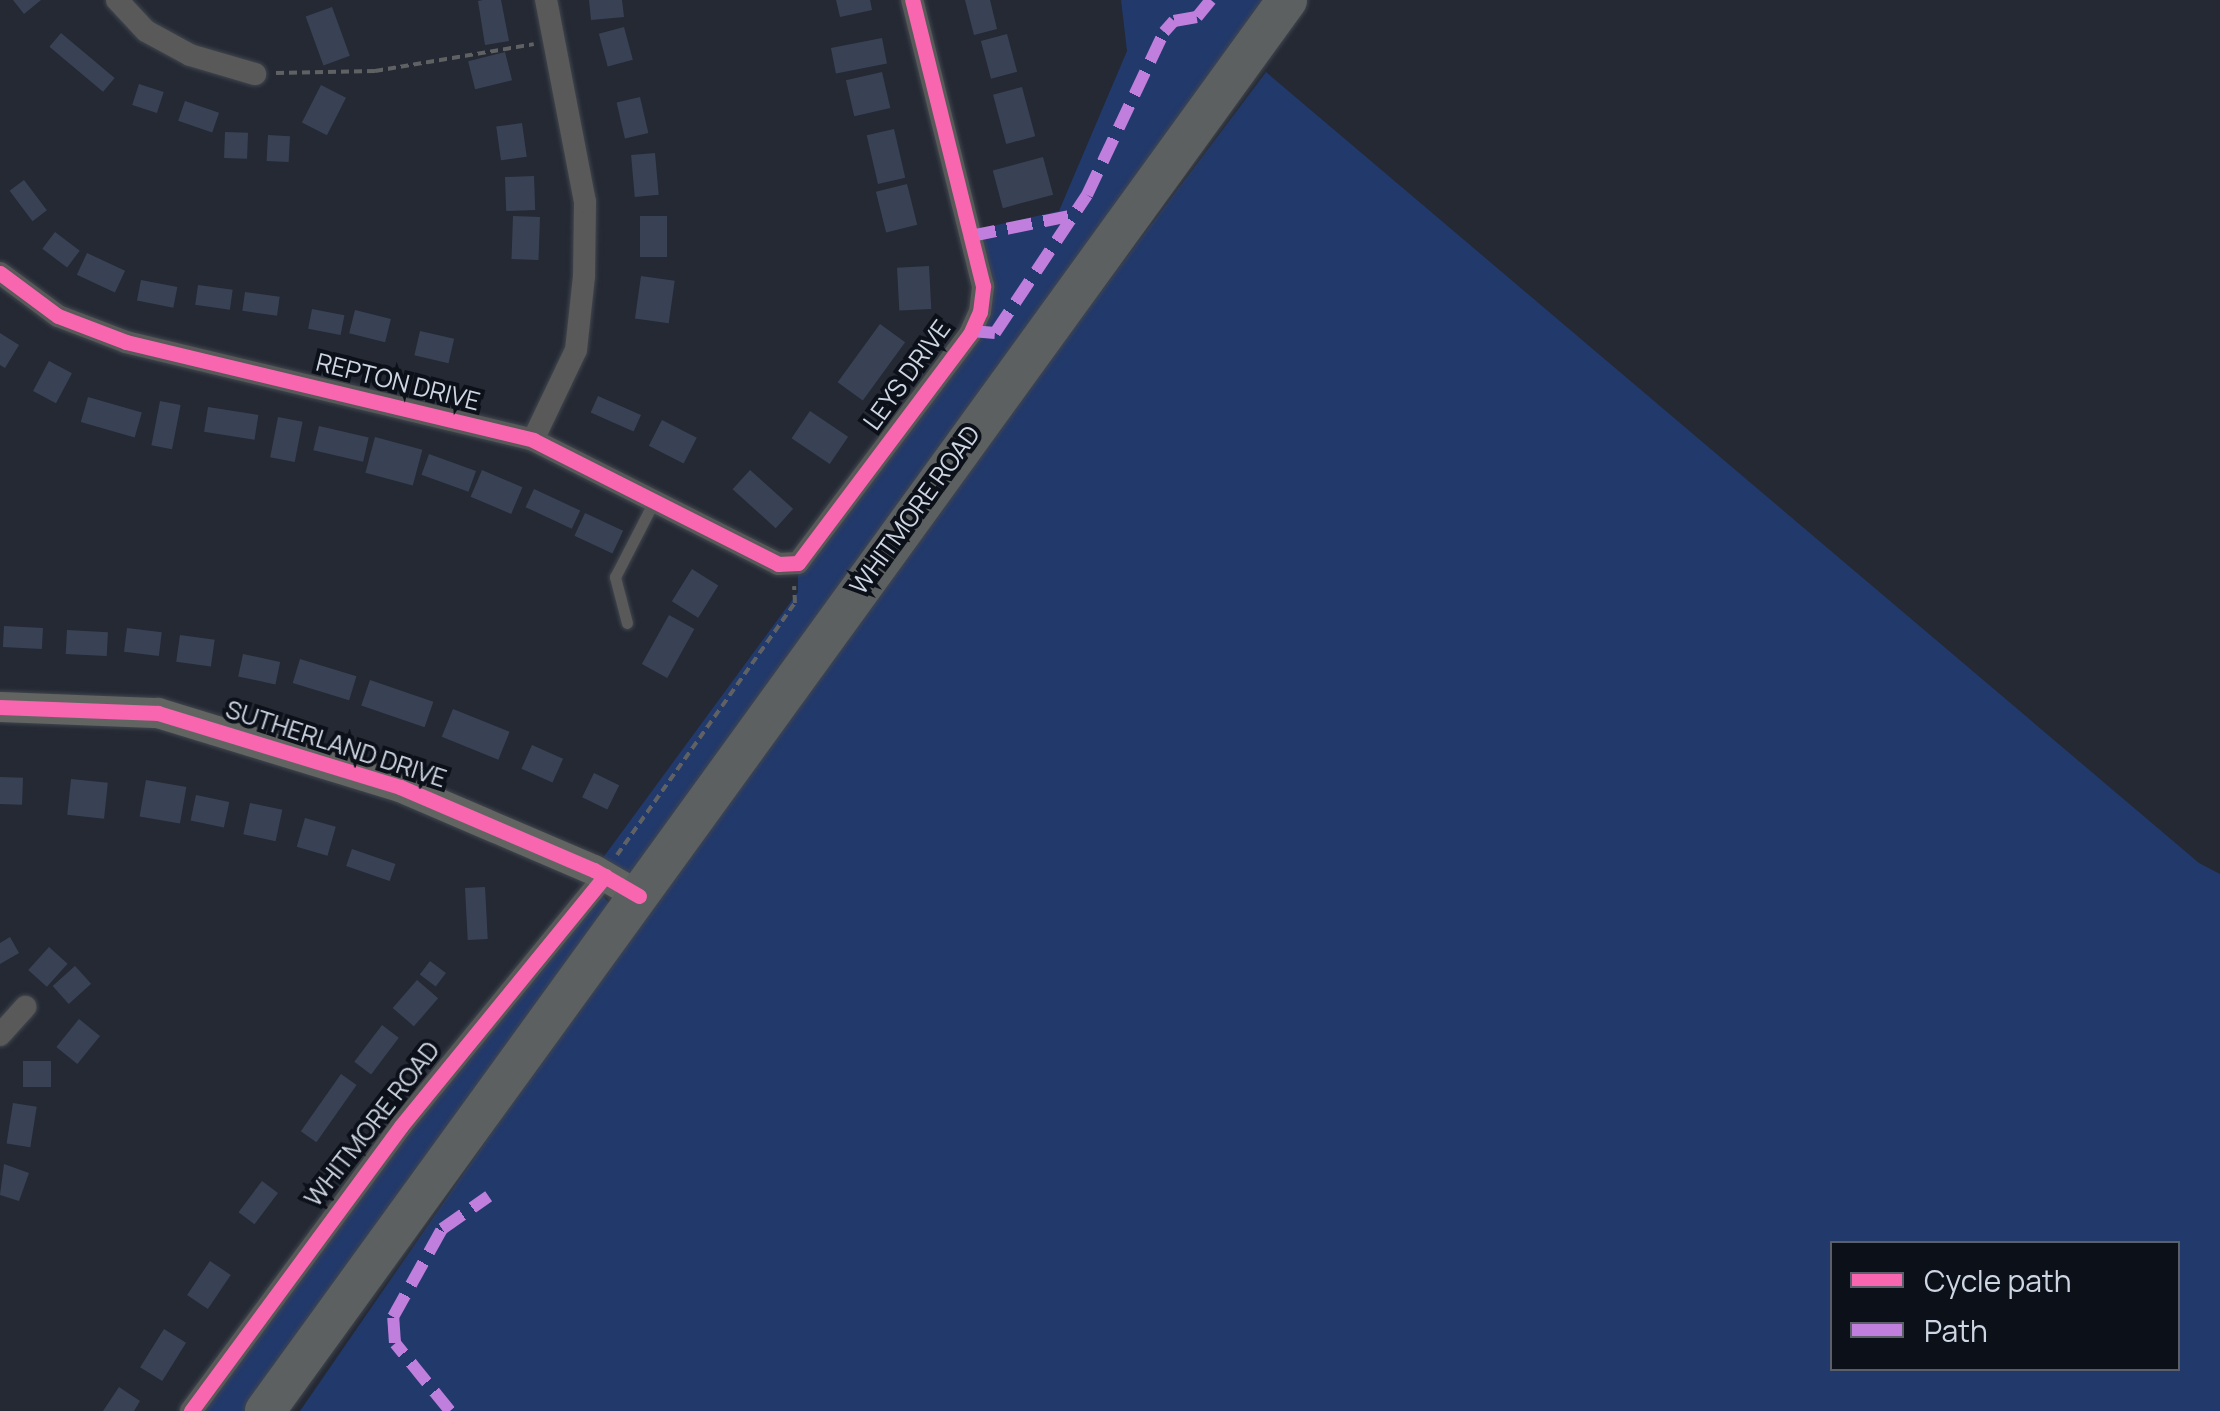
<!DOCTYPE html>
<html>
<head>
<meta charset="utf-8">
<style>
	body { margin:0 }
	#map { position:relative; width:2220px; height:1411px; overflow:hidden; background:#242934; font-family:Manrope,sans-serif }
	div>[style] { position:absolute }
	[style*='--x'] { left:calc(var(--x)*1px); top:calc(var(--y)*1px); width:calc(var(--w)*1px); rotate:calc(var(--a)*1deg) }
	.green>* { inset:0; background:#22396b }
	.building>* { inset:0; background:#394254; transform-origin:0 0 }
	.path>* { height:4px; margin-top:-2px; transform-origin:0; background:repeating-linear-gradient(90deg,#5f6163 0 8px,transparent 0 13px) }
	.roads { filter:drop-shadow(0 0 2px #41464e) drop-shadow(0 0 2px #41464e) }
	.lane>* { height:11px; margin:-5.5px; padding:0 5.5px; transform-origin:5.5px; border-radius:5.5px; background:#585958 }
	.street>* { height:22px; margin:-11px; padding:0 11px; transform-origin:11px; border-radius:11px; background:#585958 }
	.secondary>* { height:30px; margin:-15px; padding:0 15px; transform-origin:15px; border-radius:15px; background:#626462 }
	.highway>* { height:40px; margin:-20px; padding:0 20px; transform-origin:20px; border-radius:20px; background:#5d6061 }
	.quiet>* { height:12px; margin-top:-6px; transform-origin:0; background:repeating-linear-gradient(90deg,#c07fdc 0 25px,transparent 0 37px) }
	.cycleway>* { height:15px; margin:-7.5px; padding:0 7.5px; transform-origin:7.5px; border-radius:7.5px; background:#f766af }
	span { translate:-50% -50%; white-space:nowrap; text-align:center; line-height:1.15; -webkit-text-stroke:8px #0c1019; paint-order:stroke }
	.street-label { font-size:25px; color:#cfd6e3 }
	.legend { position:absolute; left:1830px; top:1241px; width:350px; height:130px; box-sizing:border-box; background:#0c1019; border:2px solid #5a5f6a; margin:0; padding:12px 18px; list-style:none; font-size:30px; color:#cfd6e3 }
	.legend li { display:flex; align-items:center; gap:20px; height:50px }
	.legend b { width:50px; border:2px solid #5a5f6a }
</style>
</head>
<body>
<div id="map">
	<div class="green">
		<i style="clip-path:polygon(1121px 0,1287px 0,330px 1326px,264px 1411px,191px 1411px,401px 1126px,570px 914px,597px 890px,610px 904px,638px 896px,594px 870px,798px 592px,798px 563px,970px 334px,983px 286px,970px 231px,1059px 211px,1127px 51px)"></i>
		<i style="clip-path:polygon(evenodd,1266px 72px,2199px 863px,2220px 874px,2220px 1411px,300px 1411px,745px 765px,1266px 72px,1832px 1244px,2178px 1244px,2178px 1368px,1832px 1368px,1832px 1244px)"></i>
	</div>
	<div class="building">
		<i style="clip-path:polygon(13px 0,41px 0,24px 14px)"></i>
		<i style="clip-path:polygon(483px 0,501px 0,509px 41px,485px 45px,478px 1px)"></i>
		<i style="clip-path:polygon(589px 0,622px 0,624px 17px,591px 20px)"></i>
		<i style="clip-path:polygon(836px 0,870px 0,872px 10px,840px 17px)"></i>
		<i style="clip-path:polygon(965px 0,990px 0,997px 29px,974px 35px)"></i>
		<i style="left:332px;top:7px;width:52px;height:28px;rotate:70deg"></i>
		<i style="left:624px;top:27px;width:34px;height:26px;rotate:75deg"></i>
		<i style="left:61px;top:33px;width:70px;height:18px;rotate:40deg"></i>
		<i style="left:1007px;top:34px;width:39px;height:27px;rotate:75deg"></i>
		<i style="left:882px;top:38px;width:26px;height:52px;rotate:79deg"></i>
		<i style="left:505px;top:52px;width:29px;height:38px;rotate:76deg"></i>
		<i style="left:882px;top:72px;width:37px;height:37px;rotate:77deg"></i>
		<i style="left:139px;top:84px;width:26px;height:22px;rotate:18deg"></i>
		<i style="left:321px;top:85px;width:28px;height:42px;rotate:27deg"></i>
		<i style="left:1022px;top:87px;width:51px;height:30px;rotate:75deg"></i>
		<i style="left:640px;top:97px;width:37px;height:24px;rotate:77deg"></i>
		<i style="left:185px;top:101px;width:36px;height:21px;rotate:19deg"></i>
		<i style="left:522px;top:123px;width:34px;height:26px;rotate:82deg"></i>
		<i style="left:894px;top:129px;width:50px;height:28px;rotate:77deg"></i>
		<i style="left:225px;top:132px;width:23px;height:26px;rotate:2deg"></i>
		<i style="left:268px;top:135px;width:22px;height:26px;rotate:3deg"></i>
		<i style="left:655px;top:153px;width:42px;height:24px;rotate:85deg"></i>
		<i style="left:1043px;top:157px;width:39px;height:52px;rotate:75deg"></i>
		<i style="left:534px;top:176px;width:34px;height:29px;rotate:88deg"></i>
		<i style="left:24px;top:180px;width:38px;height:18px;rotate:53deg"></i>
		<i style="left:907px;top:184px;width:42px;height:32px;rotate:76deg"></i>
		<i style="left:513px;top:216px;width:27px;height:43px;rotate:2deg"></i>
		<i style="left:640px;top:216px;width:27px;height:41px"></i>
		<i style="left:55px;top:232px;width:31px;height:21px;rotate:37deg"></i>
		<i style="left:87px;top:253px;width:42px;height:24px;rotate:25deg"></i>
		<i style="left:929px;top:266px;width:43px;height:32px;rotate:87deg"></i>
		<i style="left:641px;top:276px;width:34px;height:43px;rotate:8deg"></i>
		<i style="left:141px;top:280px;width:37px;height:21px;rotate:11deg"></i>
		<i style="left:198px;top:285px;width:35px;height:20px;rotate:8deg"></i>
		<i style="left:245px;top:292px;width:35px;height:19px;rotate:8deg"></i>
		<i style="left:312px;top:309px;width:33px;height:20px;rotate:11deg"></i>
		<i style="left:355px;top:310px;width:37px;height:24px;rotate:14deg"></i>
		<i style="left:880px;top:324px;width:31px;height:72px;rotate:36deg"></i>
		<i style="left:420px;top:331px;width:35px;height:25px;rotate:13deg"></i>
		<i style="clip-path:polygon(0 333px,19px 345px,5px 368px,0 365px)"></i>
		<i style="left:49px;top:361px;width:26px;height:34px;rotate:28deg"></i>
		<i style="left:598px;top:396px;width:47px;height:18px;rotate:24deg"></i>
		<i style="left:88px;top:397px;width:56px;height:26px;rotate:16deg"></i>
		<i style="left:160px;top:401px;width:21px;height:45px;rotate:11deg"></i>
		<i style="left:208px;top:407px;width:51px;height:25px;rotate:9deg"></i>
		<i style="left:810px;top:411px;width:46px;height:33px;rotate:34deg"></i>
		<i style="left:278px;top:417px;width:25px;height:41px;rotate:11deg"></i>
		<i style="left:662px;top:420px;width:39px;height:29px;rotate:27deg"></i>
		<i style="left:319px;top:426px;width:51px;height:25px;rotate:13deg"></i>
		<i style="left:375px;top:437px;width:49px;height:37px;rotate:15deg"></i>
		<i style="left:429px;top:454px;width:50px;height:22px;rotate:20deg"></i>
		<i style="left:482px;top:470px;width:44px;height:29px;rotate:23deg"></i>
		<i style="left:750px;top:470px;width:58px;height:26px;rotate:42deg"></i>
		<i style="left:534px;top:489px;width:51px;height:20px;rotate:25deg"></i>
		<i style="left:585px;top:513px;width:42px;height:25px;rotate:25deg"></i>
		<i style="left:692px;top:569px;width:31px;height:38px;rotate:32deg"></i>
		<i style="left:669px;top:615px;width:29px;height:56px;rotate:29deg"></i>
		<i style="left:4px;top:626px;width:39px;height:21px;rotate:3deg"></i>
		<i style="left:127px;top:628px;width:35px;height:24px;rotate:7deg"></i>
		<i style="left:67px;top:630px;width:41px;height:24px;rotate:3deg"></i>
		<i style="left:180px;top:635px;width:35px;height:27px;rotate:8deg"></i>
		<i style="left:243px;top:654px;width:38px;height:23px;rotate:12deg"></i>
		<i style="left:300px;top:659px;width:59px;height:25px;rotate:17deg"></i>
		<i style="left:370px;top:680px;width:67px;height:27px;rotate:19deg"></i>
		<i style="left:453px;top:709px;width:61px;height:30px;rotate:22deg"></i>
		<i style="left:532px;top:745px;width:34px;height:26px;rotate:24deg"></i>
		<i style="left:594px;top:773px;width:28px;height:27px;rotate:26deg"></i>
		<i style="left:0;top:777px;width:23px;height:27px;rotate:2deg"></i>
		<i style="left:71px;top:779px;width:37px;height:36px;rotate:6deg"></i>
		<i style="left:146px;top:780px;width:41px;height:37px;rotate:10deg"></i>
		<i style="left:196px;top:795px;width:34px;height:26px;rotate:12deg"></i>
		<i style="left:250px;top:803px;width:33px;height:32px;rotate:12deg"></i>
		<i style="left:305px;top:818px;width:32px;height:30px;rotate:16deg"></i>
		<i style="left:352px;top:849px;width:46px;height:18px;rotate:19deg"></i>
		<i style="left:485px;top:887px;width:52px;height:20px;rotate:87deg"></i>
		<i style="clip-path:polygon(10px 937px,19px 953px,0 964px,0 943px)"></i>
		<i style="left:49px;top:947px;width:25px;height:31px;rotate:42deg"></i>
		<i style="left:430px;top:961px;width:20px;height:17px;rotate:37deg"></i>
		<i style="left:75px;top:966px;width:24px;height:30px;rotate:48deg"></i>
		<i style="left:417px;top:980px;width:28px;height:37px;rotate:41deg"></i>
		<i style="left:79px;top:1019px;width:27px;height:36px;rotate:39deg"></i>
		<i style="left:382px;top:1025px;width:21px;height:46px;rotate:37deg"></i>
		<i style="left:23px;top:1061px;width:28px;height:26px"></i>
		<i style="left:341px;top:1074px;width:19px;height:70px;rotate:35deg"></i>
		<i style="left:13px;top:1103px;width:24px;height:41px;rotate:9deg"></i>
		<i style="clip-path:polygon(4px 1164px,29px 1173px,19px 1201px,0 1195px)"></i>
		<i style="left:262px;top:1181px;width:20px;height:39px;rotate:37deg"></i>
		<i style="left:210px;top:1261px;width:25px;height:41px;rotate:34deg"></i>
		<i style="left:164px;top:1329px;width:26px;height:45px;rotate:32deg"></i>
		<i style="clip-path:polygon(119px 1387px,140px 1401px,134px 1411px,103px 1411px)"></i>
	</div>
	<div class="path">
		<i style="--x:276;--y:73;--w:99;--a:-1.2"></i>
		<i style="--x:375;--y:71;--w:161;--a:-9.6"></i>
		<i style="--x:617;--y:855;--w:309;--a:-54.8"></i>
		<i style="--x:795;--y:603;--w:17;--a:-93"></i>
	</div>
	<div class="roads">
		<div class="lane">
			<i style="--x:627;--y:623;--w:48;--a:-104.6"></i>
			<i style="--x:615;--y:577;--w:85;--a:-62.8"></i>
		</div>
		<div class="street">
			<i style="--x:117;--y:0;--w:42;--a:46.9"></i>
			<i style="--x:146;--y:31;--w:50;--a:28.6"></i>
			<i style="--x:190;--y:55;--w:68;--a:16.3"></i>
			<i style="--x:0;--y:273;--w:72;--a:36.6"></i>
			<i style="--x:58;--y:316;--w:73;--a:20.9"></i>
			<i style="--x:126;--y:342;--w:419;--a:13.5"></i>
			<i style="--x:533;--y:440;--w:275;--a:26.8"></i>
			<i style="--x:778;--y:564;--w:20;--a:-3"></i>
			<i style="--x:798;--y:563;--w:286;--a:-53.1"></i>
			<i style="--x:970;--y:334;--w:24;--a:-66"></i>
			<i style="--x:980;--y:312;--w:26;--a:-83"></i>
			<i style="--x:983;--y:286;--w:295;--a:-103.9"></i>
			<i style="--x:533;--y:440;--w:100;--a:-64.5"></i>
			<i style="--x:576;--y:350;--w:74;--a:-83.8"></i>
			<i style="--x:584;--y:276;--w:74;--a:-89.2"></i>
			<i style="--x:585;--y:202;--w:206;--a:-100.9"></i>
			<i style="--x:0;--y:1035;--w:38;--a:-48"></i>
			<i style="--x:191;--y:1411;--w:354;--a:-53.6"></i>
			<i style="--x:401;--y:1126;--w:323;--a:-50.8"></i>
		</div>
		<div class="secondary">
			<i style="--x:0;--y:707;--w:158;--a:2.2"></i>
			<i style="--x:158;--y:713;--w:253;--a:17"></i>
			<i style="--x:400;--y:787;--w:211;--a:23.2"></i>
			<i style="--x:594;--y:870;--w:52;--a:30"></i>
		</div>
		<div class="highway">
			<i style="--x:265;--y:1411;--w:1742;--a:-54.08"></i>
		</div>
	</div>
	<div class="quiet">
		<i style="--x:971;--y:236;--w:105;--a:-11.5"></i>
		<i style="--x:972;--y:331;--w:23;--a:5"></i>
		<i style="--x:995;--y:333;--w:166;--a:-56.3"></i>
		<i style="--x:1087;--y:195;--w:180;--a:-64.7"></i>
		<i style="--x:1164;--y:32;--w:15;--a:-48"></i>
		<i style="--x:1174;--y:21;--w:23;--a:-10"></i>
		<i style="--x:1197;--y:17;--w:22;--a:-51"></i>
		<i style="--x:450;--y:1411;--w:87;--a:-129"></i>
		<i style="--x:395;--y:1343;--w:26;--a:-94"></i>
		<i style="--x:393;--y:1317;--w:101;--a:-60.9"></i>
		<i style="--x:442;--y:1229;--w:57;--a:-35.1"></i>
	</div>
	<div class="cycleway">
		<i style="--x:0;--y:273;--w:72;--a:36.6"></i>
		<i style="--x:58;--y:316;--w:73;--a:20.9"></i>
		<i style="--x:126;--y:342;--w:419;--a:13.5"></i>
		<i style="--x:533;--y:440;--w:275;--a:26.8"></i>
		<i style="--x:778;--y:564;--w:20;--a:-3"></i>
		<i style="--x:798;--y:563;--w:286;--a:-53.1"></i>
		<i style="--x:970;--y:334;--w:24;--a:-66"></i>
		<i style="--x:980;--y:312;--w:26;--a:-83"></i>
		<i style="--x:983;--y:286;--w:295;--a:-103.9"></i>
		<i style="--x:0;--y:707;--w:158;--a:2.2"></i>
		<i style="--x:158;--y:713;--w:253;--a:17"></i>
		<i style="--x:400;--y:787;--w:211;--a:23.2"></i>
		<i style="--x:594;--y:870;--w:52;--a:30"></i>
		<i style="--x:191;--y:1411;--w:354;--a:-53.6"></i>
		<i style="--x:401;--y:1126;--w:323;--a:-50.8"></i>
	</div>
	<div class="street-label">
		<span style="left:907px;top:375px;rotate:-54deg">LEYS DRIVE</span>
		<span style="left:398px;top:382px;rotate:14deg">REPTON DRIVE</span>
		<span style="left:915px;top:510px;rotate:-54deg">WHITMORE ROAD</span>
		<span style="left:336px;top:744px;rotate:18deg">SUTHERLAND DRIVE</span>
		<span style="left:372px;top:1124px;rotate:-52deg">WHITMORE ROAD</span>
	</div>
	<ul class="legend">
	<li><b style="height:12px;background:#f766af"></b>Cycle path</li>
	<li><b style="height:12px;background:#c07fdc"></b>Path</li>
	</ul>
</div>
</body>
</html>
